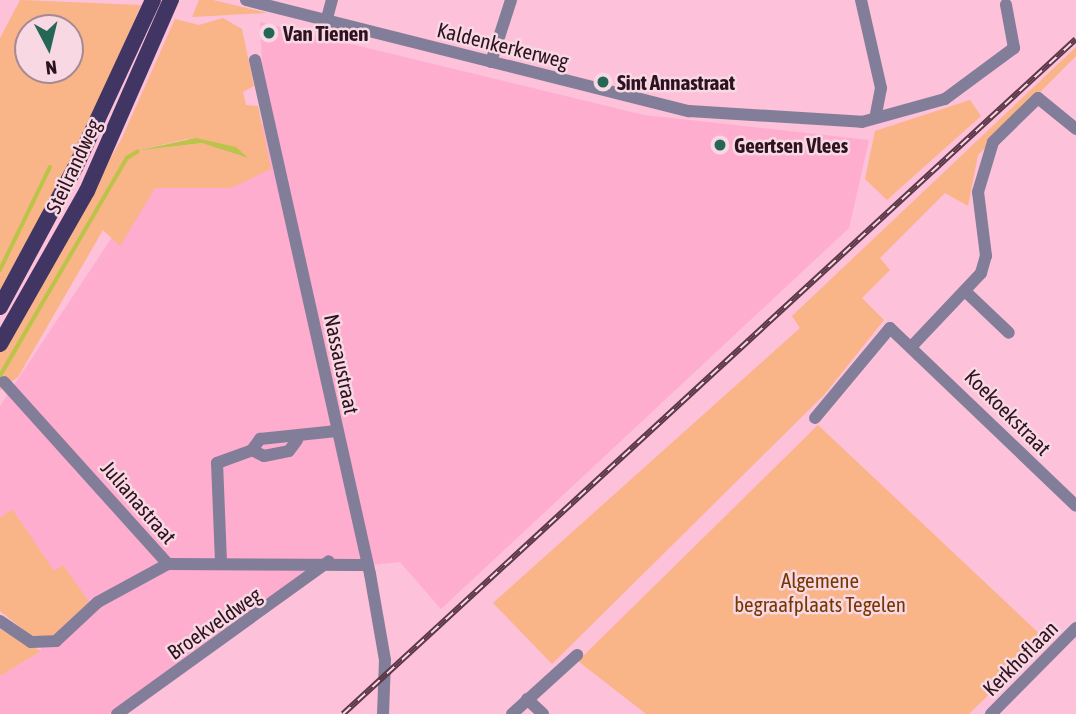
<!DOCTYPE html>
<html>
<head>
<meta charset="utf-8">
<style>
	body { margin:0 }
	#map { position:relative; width:1076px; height:714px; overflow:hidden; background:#fdc1d9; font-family:"Asap Condensed",sans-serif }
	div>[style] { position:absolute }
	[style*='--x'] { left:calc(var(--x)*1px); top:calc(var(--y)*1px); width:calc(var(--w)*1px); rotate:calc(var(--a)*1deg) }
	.built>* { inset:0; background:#feadce }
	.green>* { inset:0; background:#f9b488 }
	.water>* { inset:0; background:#bbc348 }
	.stream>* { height:3.5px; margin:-1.75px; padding:0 1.75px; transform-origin:1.75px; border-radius:1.75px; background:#bbc348 }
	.minor>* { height:12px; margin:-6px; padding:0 6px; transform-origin:6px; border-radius:6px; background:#827d99 }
	.major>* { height:16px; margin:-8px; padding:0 8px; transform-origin:8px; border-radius:8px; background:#413564 }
	.rail>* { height:6px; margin-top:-3px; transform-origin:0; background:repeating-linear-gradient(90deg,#f7d8e3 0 10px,#5a3847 0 20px); box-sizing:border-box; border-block:2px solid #5a3847 }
	.dots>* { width:19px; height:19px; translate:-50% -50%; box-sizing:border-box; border:4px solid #f7d8e3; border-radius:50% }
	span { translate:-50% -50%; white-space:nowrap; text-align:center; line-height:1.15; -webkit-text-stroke:5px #f7d8e3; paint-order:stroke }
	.poi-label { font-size:21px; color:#2d131f; font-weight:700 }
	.left { translate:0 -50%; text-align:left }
	.street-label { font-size:21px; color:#2d131f }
	.park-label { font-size:21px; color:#773800 }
	.north { position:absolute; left:14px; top:14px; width:70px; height:70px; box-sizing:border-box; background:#f7d8e3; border:2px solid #a68995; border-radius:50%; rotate:173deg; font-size:19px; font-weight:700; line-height:28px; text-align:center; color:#2d131f }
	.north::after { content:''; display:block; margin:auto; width:24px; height:32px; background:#256655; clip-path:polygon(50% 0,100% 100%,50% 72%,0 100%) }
</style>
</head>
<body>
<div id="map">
	<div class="built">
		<i style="clip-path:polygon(260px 22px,644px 115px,869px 140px,849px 228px,441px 609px,400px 562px,315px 571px,108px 714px,0 714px,0 676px,41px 651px,40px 629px,0 595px,0 406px,168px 153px,242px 144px,265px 121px)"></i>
	</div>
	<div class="green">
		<i style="clip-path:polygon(evenodd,20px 0,141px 5px,83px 137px,0 292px,0 38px,20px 0,28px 28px,70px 28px,70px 70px,28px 70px,28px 28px)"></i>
		<i style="clip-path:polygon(199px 0,213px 0,267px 13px,192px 17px)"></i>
		<i style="clip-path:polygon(evenodd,223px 18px,242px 29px,254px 86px,243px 92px,246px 105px,258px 106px,271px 169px,231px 188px,155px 188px,120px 246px,103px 230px,18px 377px,0 390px,0 352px,122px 138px,175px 19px,199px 25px,223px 18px,187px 139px,236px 147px,245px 158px,203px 143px,135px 151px,187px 139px)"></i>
		<i style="clip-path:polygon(1076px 47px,1076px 56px,978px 155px,968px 206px,945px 193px,880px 258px,890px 270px,862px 298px,884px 320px,824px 395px,552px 664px,493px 603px,800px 328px,792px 316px)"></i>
		<i style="clip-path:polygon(970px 100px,981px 116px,887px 200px,865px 179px,875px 131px)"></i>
		<i style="clip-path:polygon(818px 425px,1045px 639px,969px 714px,646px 714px,578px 661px)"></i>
		<i style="clip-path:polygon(12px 509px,54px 571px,63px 565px,89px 602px,51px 637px,30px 635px,0 611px,0 518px)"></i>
		<i style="clip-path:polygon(0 629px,41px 651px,0 676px)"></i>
	</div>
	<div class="water">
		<i style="clip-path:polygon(196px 138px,236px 147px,248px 158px,202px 143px,135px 151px)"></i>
	</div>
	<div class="stream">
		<i style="--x:0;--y:270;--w:114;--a:-64.1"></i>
		<i style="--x:0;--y:376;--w:252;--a:-59.8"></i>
		<i style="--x:127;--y:158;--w:12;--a:-31"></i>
	</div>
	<div class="minor">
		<i style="--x:246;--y:0;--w:457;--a:14.1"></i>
		<i style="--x:689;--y:111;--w:173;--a:3.6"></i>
		<i style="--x:862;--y:122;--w:86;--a:-15.5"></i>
		<i style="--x:945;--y:99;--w:86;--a:-36.5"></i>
		<i style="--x:1014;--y:48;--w:44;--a:-100.5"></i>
		<i style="--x:861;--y:0;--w:90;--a:77.2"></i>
		<i style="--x:881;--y:88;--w:26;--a:101"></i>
		<i style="--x:326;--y:22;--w:23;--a:-75"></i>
		<i style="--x:255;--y:60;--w:527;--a:77.39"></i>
		<i style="--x:370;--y:574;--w:87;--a:80.1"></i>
		<i style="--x:385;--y:660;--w:54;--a:92.1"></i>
		<i style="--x:491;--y:62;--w:65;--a:-72.1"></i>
		<i style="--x:966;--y:292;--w:59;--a:43.6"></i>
		<i style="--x:913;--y:345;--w:99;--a:-46.6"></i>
		<i style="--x:981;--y:273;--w:18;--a:-74"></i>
		<i style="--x:986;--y:256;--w:64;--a:-97.1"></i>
		<i style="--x:978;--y:192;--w:52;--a:-73.3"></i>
		<i style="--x:993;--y:142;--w:63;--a:-44.4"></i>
		<i style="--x:1038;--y:98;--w:49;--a:39.2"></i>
		<i style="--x:4;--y:382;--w:245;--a:48"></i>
		<i style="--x:815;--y:418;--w:117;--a:-50.2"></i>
		<i style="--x:890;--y:328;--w:257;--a:43.7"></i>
		<i style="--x:252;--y:450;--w:13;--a:27"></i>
		<i style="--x:264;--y:456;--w:25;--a:-11"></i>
		<i style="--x:289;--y:451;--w:14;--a:-54"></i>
		<i style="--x:221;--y:562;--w:99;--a:-92.3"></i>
		<i style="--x:217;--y:463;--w:37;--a:-20"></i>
		<i style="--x:252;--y:450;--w:14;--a:-54"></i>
		<i style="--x:260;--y:439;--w:77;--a:-5.9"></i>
		<i style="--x:0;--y:621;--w:37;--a:34"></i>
		<i style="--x:31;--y:642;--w:25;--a:-2"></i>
		<i style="--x:56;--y:641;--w:57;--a:-42.9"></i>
		<i style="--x:98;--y:602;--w:80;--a:-28.5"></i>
		<i style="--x:168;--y:564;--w:195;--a:0.3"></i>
		<i style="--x:527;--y:699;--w:22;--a:43"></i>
		<i style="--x:117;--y:714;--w:261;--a:-35.8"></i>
		<i style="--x:512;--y:714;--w:88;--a:-42.2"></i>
		<i style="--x:991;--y:714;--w:121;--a:-45.3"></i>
	</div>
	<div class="major">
		<i style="--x:0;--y:307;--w:158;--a:-61.7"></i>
		<i style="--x:75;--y:168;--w:185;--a:-65.1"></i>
		<i style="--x:0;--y:344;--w:176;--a:-60.4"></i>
		<i style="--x:87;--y:191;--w:209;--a:-66.3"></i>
	</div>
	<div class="rail">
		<i style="--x:343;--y:714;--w:996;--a:-42.64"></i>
	</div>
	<div class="dots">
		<i style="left:269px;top:33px;background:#256655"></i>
		<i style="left:603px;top:82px;background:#256655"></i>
		<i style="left:720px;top:145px;background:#256655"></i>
	</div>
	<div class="poi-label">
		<span class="left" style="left:283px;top:33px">Van Tienen</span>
		<span class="left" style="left:617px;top:82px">Sint Annastraat</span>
		<span class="left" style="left:734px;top:145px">Geertsen Vlees</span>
	</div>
	<div class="street-label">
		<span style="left:503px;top:45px;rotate:14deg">Kaldenkerkerweg</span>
		<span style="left:73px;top:166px;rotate:-65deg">Steilrandweg</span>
		<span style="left:342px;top:364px;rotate:78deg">Nassaustraat</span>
		<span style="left:1008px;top:412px;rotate:45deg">Koekoekstraat</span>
		<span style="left:139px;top:502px;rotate:49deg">Julianastraat</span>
		<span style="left:214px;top:623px;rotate:-35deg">Broekveldweg</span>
		<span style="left:1020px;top:658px;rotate:-45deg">Kerkhoflaan</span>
	</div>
	<div class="park-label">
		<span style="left:820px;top:592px">Algemene<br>begraafplaats Tegelen</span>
	</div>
	<div class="north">N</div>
</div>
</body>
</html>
